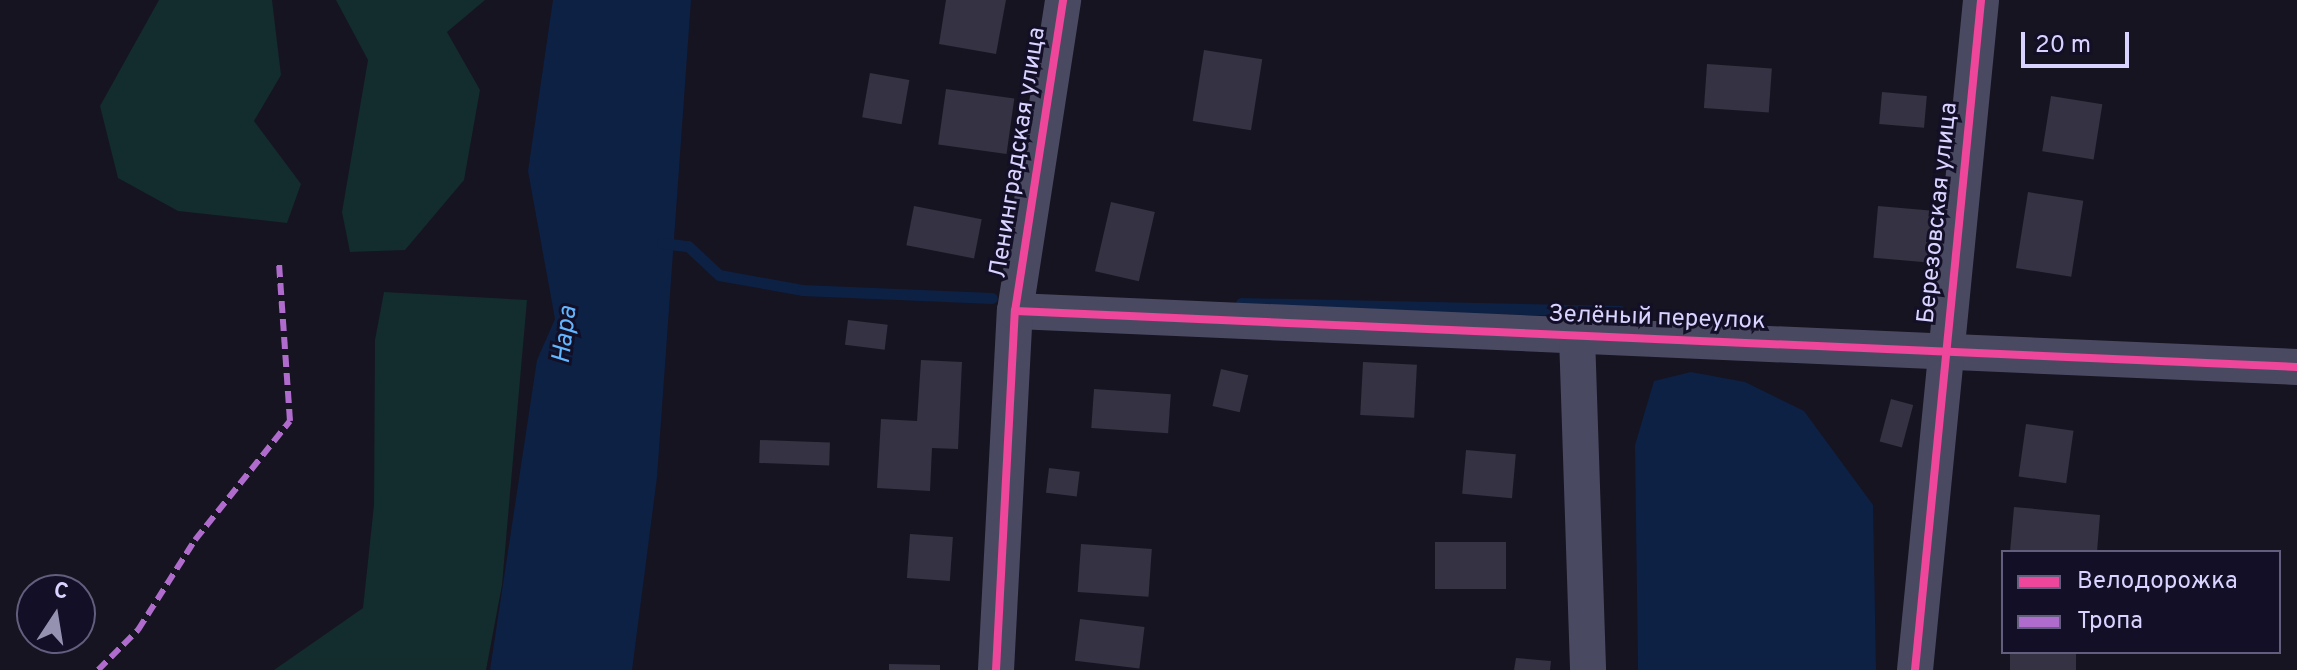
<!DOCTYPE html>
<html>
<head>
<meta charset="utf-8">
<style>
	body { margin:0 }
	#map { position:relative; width:2297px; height:670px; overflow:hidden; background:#161421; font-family:Overpass,sans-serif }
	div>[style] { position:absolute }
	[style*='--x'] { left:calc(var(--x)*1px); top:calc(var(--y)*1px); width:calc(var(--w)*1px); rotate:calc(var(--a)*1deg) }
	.green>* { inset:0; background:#132c2d }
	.water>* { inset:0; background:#0d2144 }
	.stream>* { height:11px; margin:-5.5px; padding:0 5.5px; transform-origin:5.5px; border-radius:5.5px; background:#0d2144 }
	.building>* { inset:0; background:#343243; transform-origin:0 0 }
	.street>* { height:36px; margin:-18px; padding:0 18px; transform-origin:18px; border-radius:18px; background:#4a4962 }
	.quiet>* { height:6px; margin-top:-3px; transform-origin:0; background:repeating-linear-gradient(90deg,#b06ccc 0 12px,transparent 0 18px) }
	.cycleway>* { height:8px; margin:-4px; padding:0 4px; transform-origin:4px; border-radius:4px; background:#ed469a }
	span { translate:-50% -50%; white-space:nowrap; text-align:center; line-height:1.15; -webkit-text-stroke:6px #130f26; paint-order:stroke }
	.street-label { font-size:24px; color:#d9d4ff }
	.water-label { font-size:26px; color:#62b6ff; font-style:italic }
	.legend { position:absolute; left:2001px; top:550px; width:280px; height:104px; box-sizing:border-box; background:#130f26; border:2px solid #625e7d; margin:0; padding:10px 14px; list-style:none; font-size:24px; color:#d9d4ff }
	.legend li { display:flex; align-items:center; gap:16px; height:40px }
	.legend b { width:40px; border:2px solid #625e7d }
	.north { position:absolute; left:16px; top:574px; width:80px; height:80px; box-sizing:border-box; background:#130f26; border:2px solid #625e7d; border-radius:50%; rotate:12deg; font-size:22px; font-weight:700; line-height:32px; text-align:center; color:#d9d4ff }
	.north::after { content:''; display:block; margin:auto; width:28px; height:36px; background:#9591b1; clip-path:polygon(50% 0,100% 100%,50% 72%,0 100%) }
	.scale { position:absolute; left:2021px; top:32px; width:108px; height:36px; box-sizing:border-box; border:4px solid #d9d4ff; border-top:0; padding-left:10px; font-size:24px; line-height:28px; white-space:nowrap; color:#d9d4ff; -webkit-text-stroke:6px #130f26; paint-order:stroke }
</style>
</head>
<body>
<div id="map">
	<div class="green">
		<i style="clip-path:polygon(159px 0,272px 0,281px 75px,254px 121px,301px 184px,287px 223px,178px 211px,118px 178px,100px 106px)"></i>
		<i style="clip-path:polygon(336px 0,485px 0,447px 32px,480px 90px,464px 180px,405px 250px,350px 252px,342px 212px,368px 60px)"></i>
		<i style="clip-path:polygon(384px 292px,527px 300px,502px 585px,486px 670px,274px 670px,363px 608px,374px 505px,375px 340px)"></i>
	</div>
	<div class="water">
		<i style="clip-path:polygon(553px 0,691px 0,657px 477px,632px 670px,490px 670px,537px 360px,555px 319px,528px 171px)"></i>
		<i style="clip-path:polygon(1691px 372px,1745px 382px,1804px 411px,1873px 505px,1876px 670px,1638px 670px,1635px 445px,1654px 381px)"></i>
	</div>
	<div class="stream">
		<i style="--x:662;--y:243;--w:26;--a:7"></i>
		<i style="--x:688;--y:246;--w:42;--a:43.1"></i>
		<i style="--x:719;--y:275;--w:84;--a:10.2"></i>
		<i style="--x:802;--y:290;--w:190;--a:2.4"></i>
		<i style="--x:1241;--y:303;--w:379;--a:1.2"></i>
	</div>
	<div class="building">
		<i style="clip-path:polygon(946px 0,1006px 0,996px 54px,939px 44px)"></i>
		<i style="left:1204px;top:50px;width:59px;height:72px;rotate:9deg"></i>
		<i style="left:1707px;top:64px;width:65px;height:44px;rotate:4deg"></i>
		<i style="left:870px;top:73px;width:40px;height:45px;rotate:10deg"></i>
		<i style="left:946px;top:89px;width:69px;height:56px;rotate:8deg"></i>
		<i style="left:1882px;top:92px;width:45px;height:32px;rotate:5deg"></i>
		<i style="left:2051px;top:96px;width:52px;height:56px;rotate:9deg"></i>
		<i style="left:2028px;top:192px;width:56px;height:77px;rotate:9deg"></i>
		<i style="left:1111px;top:202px;width:45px;height:71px;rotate:13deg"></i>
		<i style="left:914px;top:206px;width:69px;height:40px;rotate:11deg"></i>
		<i style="left:1878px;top:206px;width:55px;height:52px;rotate:5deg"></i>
		<i style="left:848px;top:320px;width:40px;height:25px;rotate:7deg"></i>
		<i style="clip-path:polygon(921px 360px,962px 362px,958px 449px,932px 448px,930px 491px,877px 488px,881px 419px,917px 421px)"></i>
		<i style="left:1363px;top:362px;width:54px;height:53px;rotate:3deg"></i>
		<i style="left:1221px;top:369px;width:28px;height:38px;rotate:13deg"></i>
		<i style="left:1094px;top:389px;width:77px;height:39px;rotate:4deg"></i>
		<i style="left:1891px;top:399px;width:23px;height:44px;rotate:15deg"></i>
		<i style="left:2026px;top:424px;width:48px;height:53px;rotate:8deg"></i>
		<i style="left:760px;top:440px;width:70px;height:23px;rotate:2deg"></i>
		<i style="left:1466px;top:450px;width:50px;height:44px;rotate:5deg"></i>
		<i style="left:1049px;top:468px;width:31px;height:25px;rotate:7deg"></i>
		<i style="clip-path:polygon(2014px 507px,2100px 515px,2097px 552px,2010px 552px)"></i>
		<i style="left:910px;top:534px;width:43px;height:44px;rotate:4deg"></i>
		<i style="left:1506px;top:542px;width:47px;height:71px;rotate:90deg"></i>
		<i style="left:1081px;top:544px;width:71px;height:48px;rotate:4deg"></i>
		<i style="left:1080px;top:619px;width:65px;height:42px;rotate:7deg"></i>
		<i style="left:2010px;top:652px;width:66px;height:18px"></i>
		<i style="clip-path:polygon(1516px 658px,1551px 661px,1550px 670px,1514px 670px)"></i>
		<i style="clip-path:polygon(889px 664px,940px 665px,940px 670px,889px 670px)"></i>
	</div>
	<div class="street">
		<i style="--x:1015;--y:311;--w:1283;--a:2.5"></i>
		<i style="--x:1577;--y:336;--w:334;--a:88.1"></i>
		<i style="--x:996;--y:670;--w:360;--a:-87"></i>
		<i style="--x:1015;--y:311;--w:315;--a:-81.2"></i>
		<i style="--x:1915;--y:670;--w:673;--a:-84.37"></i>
	</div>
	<div class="quiet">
		<i style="--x:98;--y:670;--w:57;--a:-45"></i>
		<i style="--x:138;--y:630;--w:107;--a:-57.7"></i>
		<i style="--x:195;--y:540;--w:152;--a:-51.4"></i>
		<i style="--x:290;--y:421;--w:158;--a:-94"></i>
	</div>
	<div class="cycleway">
		<i style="--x:1015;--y:311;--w:1283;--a:2.5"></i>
		<i style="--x:996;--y:670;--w:360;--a:-87"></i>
		<i style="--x:1015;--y:311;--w:315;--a:-81.2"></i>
		<i style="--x:1915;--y:670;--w:673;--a:-84.37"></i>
	</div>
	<div class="street-label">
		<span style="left:1019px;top:153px;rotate:-81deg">Ленинградская улица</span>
		<span style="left:1939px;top:213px;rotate:-84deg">Березовская улица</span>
		<span style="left:1657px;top:319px;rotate:2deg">Зелёный переулок</span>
	</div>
	<div class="water-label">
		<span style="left:566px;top:335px;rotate:-83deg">Нара</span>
	</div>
	<ul class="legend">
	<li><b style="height:10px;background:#ed469a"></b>Велодорожка</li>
	<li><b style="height:10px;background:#b06ccc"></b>Тропа</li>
	</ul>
	<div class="north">С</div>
	<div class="scale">20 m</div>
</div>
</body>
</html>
